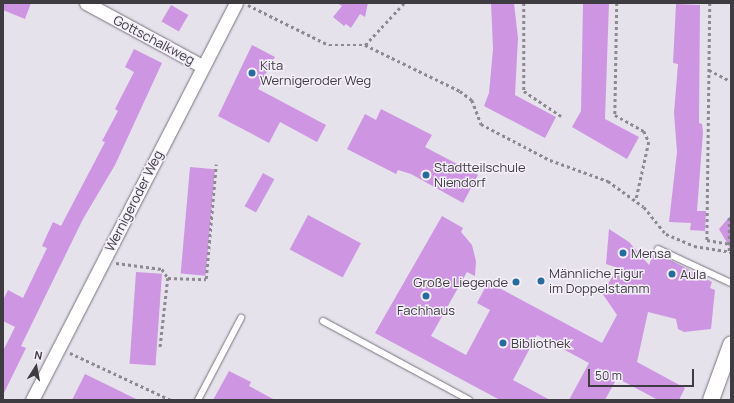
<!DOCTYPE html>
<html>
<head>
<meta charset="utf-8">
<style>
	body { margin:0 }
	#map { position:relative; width:734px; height:403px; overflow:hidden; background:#e6e2ec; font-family:Manrope,sans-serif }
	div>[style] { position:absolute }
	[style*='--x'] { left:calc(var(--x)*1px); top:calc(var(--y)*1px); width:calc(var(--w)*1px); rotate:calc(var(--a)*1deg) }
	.building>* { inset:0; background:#ce95e2; transform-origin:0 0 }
	.path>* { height:2.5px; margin-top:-1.25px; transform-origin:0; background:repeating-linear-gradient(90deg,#8c8990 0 3px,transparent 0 6px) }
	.roads { filter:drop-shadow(0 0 1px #77737b) drop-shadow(0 0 1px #77737b) }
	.service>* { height:6px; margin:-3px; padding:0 3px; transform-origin:3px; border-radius:3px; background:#fff }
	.minor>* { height:13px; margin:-6.5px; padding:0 6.5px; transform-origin:6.5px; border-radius:6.5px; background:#fff }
	.tertiary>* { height:16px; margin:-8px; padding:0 8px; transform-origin:8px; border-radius:8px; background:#fff }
	.dots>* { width:11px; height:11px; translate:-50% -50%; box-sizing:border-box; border:2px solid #f4eff9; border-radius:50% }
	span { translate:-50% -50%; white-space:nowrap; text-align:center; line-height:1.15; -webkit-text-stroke:3px #f4eff9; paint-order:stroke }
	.street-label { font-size:13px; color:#3e3c40 }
	.poi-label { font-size:13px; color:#3e3c40 }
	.left { translate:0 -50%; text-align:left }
	.right { translate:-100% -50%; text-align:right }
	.frame { position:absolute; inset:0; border:4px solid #3e3c40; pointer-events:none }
	.north { position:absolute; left:16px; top:347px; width:40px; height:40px; -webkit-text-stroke:3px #f4eff9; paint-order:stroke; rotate:11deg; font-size:11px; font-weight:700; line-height:16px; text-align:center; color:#3e3c40 }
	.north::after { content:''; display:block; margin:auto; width:14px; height:18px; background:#3e3c40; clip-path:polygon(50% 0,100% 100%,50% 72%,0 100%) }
	.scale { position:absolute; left:588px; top:369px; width:106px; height:18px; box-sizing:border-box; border:2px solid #3e3c40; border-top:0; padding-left:5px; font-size:12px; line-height:14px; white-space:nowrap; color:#3e3c40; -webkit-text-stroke:3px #f4eff9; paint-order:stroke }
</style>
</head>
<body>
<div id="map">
	<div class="building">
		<i style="clip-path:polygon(3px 3px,31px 3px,25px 19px,3px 10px)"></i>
		<i style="clip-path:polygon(337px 3px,368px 3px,365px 17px,360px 14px,351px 28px,346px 24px,344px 26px,333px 17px,342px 6px)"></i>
		<i style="clip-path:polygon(491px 3px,514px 3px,518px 38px,515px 95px,556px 117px,545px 138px,484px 106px,489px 93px,493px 49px)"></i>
		<i style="clip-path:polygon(583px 3px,609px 3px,605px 119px,639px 137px,627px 159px,572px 127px,581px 111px)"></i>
		<i style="clip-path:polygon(676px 4px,700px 5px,699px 123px,702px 124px,703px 132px,697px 211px,706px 211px,705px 231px,690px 230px,691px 223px,669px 222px,677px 152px,674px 113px,678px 64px,673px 63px)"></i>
		<i style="left:171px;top:5px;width:20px;height:19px;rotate:30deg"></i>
		<i style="clip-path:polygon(252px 45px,275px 57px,258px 89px,326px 125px,317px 142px,280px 122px,269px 143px,218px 116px)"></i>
		<i style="clip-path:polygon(134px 49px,162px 63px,115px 165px,83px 219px,21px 346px,26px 348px,3px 395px,3px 351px,15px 327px,3px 321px,3px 300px,8px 290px,23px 298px,47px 248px,42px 246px,53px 222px,61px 226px,105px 142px,102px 141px,118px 111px,115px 109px,134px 72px,125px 67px)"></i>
		<i style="clip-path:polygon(381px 109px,432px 135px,425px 147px,478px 175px,463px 203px,411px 174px,398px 170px,396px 174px,347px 149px,365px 114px,376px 120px)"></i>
		<i style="left:190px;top:167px;width:25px;height:107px;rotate:5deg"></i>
		<i style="left:263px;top:173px;width:13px;height:38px;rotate:29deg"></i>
		<i style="left:308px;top:215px;width:60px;height:39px;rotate:28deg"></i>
		<i style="clip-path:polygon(731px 215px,731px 250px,719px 229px)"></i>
		<i style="clip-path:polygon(442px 216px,463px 228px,461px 232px,472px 245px,476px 261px,475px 276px,467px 272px,431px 336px,466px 355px,490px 310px,477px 303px,488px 282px,602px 343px,617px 315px,602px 293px,618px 268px,606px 264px,609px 229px,629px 242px,649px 265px,653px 255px,661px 255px,712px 282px,710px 288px,715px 290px,711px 329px,684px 332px,678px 329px,676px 319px,648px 312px,637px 362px,685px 388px,679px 400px,658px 400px,617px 378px,605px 400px,569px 400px,589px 363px,537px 335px,513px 380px,550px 400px,500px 400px,375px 333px)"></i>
		<i style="left:136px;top:272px;width:26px;height:92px;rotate:4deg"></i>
		<i style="clip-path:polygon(229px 371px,251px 382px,249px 386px,275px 400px,213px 400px)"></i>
		<i style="clip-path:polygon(85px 374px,138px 400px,72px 400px)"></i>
	</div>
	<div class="path">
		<i style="--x:524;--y:3;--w:88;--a:90"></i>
		<i style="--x:524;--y:91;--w:45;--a:34"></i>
		<i style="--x:617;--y:3;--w:112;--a:91"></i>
		<i style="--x:615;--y:115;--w:33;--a:29"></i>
		<i style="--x:644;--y:131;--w:12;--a:66"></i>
		<i style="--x:649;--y:142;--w:59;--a:102.6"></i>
		<i style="--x:710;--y:3;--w:237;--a:90.7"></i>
		<i style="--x:707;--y:240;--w:22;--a:10"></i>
		<i style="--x:248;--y:5;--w:90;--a:26.3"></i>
		<i style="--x:329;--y:45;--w:36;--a:0"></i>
		<i style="--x:365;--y:45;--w:106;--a:25.8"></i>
		<i style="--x:460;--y:91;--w:15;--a:37"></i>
		<i style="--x:472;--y:100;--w:26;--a:69"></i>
		<i style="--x:481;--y:124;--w:78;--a:27.6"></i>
		<i style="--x:550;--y:160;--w:62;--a:19.9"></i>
		<i style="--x:608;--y:181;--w:44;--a:35.8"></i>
		<i style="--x:644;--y:207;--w:35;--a:51"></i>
		<i style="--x:666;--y:234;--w:30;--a:23"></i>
		<i style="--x:694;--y:246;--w:37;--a:9"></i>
		<i style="--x:365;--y:45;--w:57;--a:-47.1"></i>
		<i style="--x:709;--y:70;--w:25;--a:27"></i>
		<i style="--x:729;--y:251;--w:34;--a:-90"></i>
		<i style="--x:116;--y:263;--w:46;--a:7.4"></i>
		<i style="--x:162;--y:269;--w:11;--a:56"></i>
		<i style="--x:168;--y:278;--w:71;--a:96.4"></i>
		<i style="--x:168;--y:278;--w:38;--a:2"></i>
		<i style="--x:206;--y:279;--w:115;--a:-85"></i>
		<i style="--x:70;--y:353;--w:111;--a:25"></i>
	</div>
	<div class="roads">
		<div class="service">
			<i style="--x:658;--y:249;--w:81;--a:25"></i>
			<i style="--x:323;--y:321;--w:166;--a:28.4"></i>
			<i style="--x:198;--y:400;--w:93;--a:-62.3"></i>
		</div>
		<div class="minor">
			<i style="--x:86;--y:3;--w:132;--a:28.5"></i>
			<i style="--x:32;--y:400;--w:446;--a:-62.8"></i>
		</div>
		<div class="tertiary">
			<i style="--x:711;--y:400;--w:59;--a:-70"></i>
		</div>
	</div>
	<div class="dots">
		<i style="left:252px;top:73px;background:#246ca0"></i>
		<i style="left:426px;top:175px;background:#246ca0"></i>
		<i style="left:623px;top:253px;background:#246ca0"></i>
		<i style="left:672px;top:274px;background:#246ca0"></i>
		<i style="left:541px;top:281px;background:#246ca0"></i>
		<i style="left:516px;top:282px;background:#246ca0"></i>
		<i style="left:426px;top:296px;background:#246ca0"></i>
		<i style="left:503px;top:343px;background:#246ca0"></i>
	</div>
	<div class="street-label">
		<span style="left:154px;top:40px;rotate:28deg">Gottschalkweg</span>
		<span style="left:134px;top:201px;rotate:-63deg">Wernigeroder Weg</span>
	</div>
	<div class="poi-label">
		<span class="left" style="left:260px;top:73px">Kita<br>Wernigeroder Weg</span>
		<span class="left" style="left:434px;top:175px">Stadtteilschule<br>Niendorf</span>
		<span class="left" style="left:631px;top:253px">Mensa</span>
		<span class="left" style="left:549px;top:281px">Männliche Figur<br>im Doppelstamm</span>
		<span class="left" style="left:680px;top:274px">Aula</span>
		<span class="right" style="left:508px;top:282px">Große Liegende</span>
		<span style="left:426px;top:310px">Fachhaus</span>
		<span class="left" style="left:511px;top:343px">Bibliothek</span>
	</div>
	<div class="frame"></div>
	<div class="north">N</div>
	<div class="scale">50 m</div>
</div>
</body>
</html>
